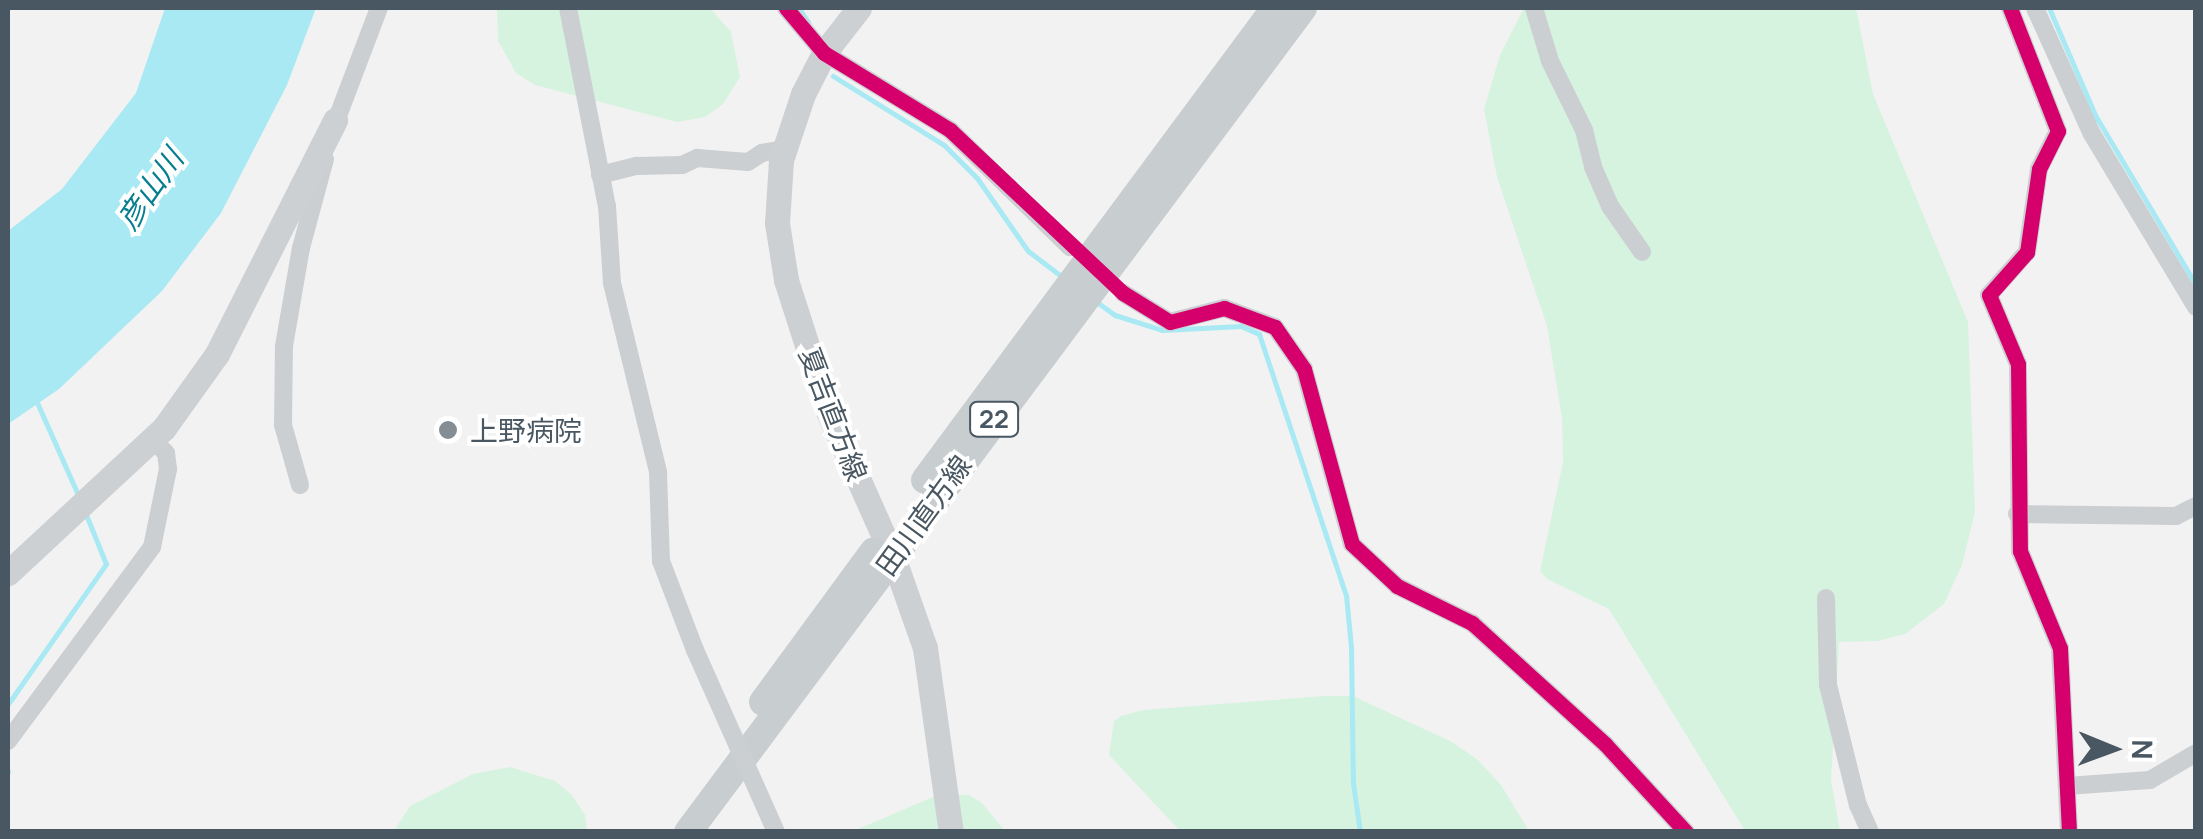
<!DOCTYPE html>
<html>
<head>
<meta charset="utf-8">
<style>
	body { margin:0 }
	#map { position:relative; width:2203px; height:839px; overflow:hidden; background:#f3f2f2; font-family:Manrope,"Noto Sans JP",sans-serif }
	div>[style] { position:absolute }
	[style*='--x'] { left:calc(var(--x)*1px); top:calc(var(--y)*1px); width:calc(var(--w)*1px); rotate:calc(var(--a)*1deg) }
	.green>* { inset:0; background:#d6f3df }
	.water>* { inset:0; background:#a8e9f3 }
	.stream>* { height:5px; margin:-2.5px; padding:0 2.5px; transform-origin:2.5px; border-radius:2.5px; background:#a8e9f3 }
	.street>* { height:18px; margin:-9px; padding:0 9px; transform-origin:9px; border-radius:9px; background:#cccfd2 }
	.secondary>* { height:25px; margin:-12.5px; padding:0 12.5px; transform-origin:12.5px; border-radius:12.5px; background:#cdd0d3 }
	.primary>* { height:28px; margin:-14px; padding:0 14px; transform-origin:14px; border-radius:14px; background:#c8cdd0 }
	.street-bridge>* { height:18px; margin:-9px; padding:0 9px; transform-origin:9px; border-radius:9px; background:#cccfd2 }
	.cycleway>* { height:15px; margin:-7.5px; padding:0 7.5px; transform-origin:7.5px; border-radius:7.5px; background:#d6006c }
	.dots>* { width:28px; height:28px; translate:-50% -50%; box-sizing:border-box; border:5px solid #fff; border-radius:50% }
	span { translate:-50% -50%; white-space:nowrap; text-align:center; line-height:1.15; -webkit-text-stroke:8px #fff; paint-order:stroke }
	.shield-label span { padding:2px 8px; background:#fff; border:2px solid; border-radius:8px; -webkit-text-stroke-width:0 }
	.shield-label { font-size:25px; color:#485761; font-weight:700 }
	.street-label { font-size:28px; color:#485761 }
	.poi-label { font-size:28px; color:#485761 }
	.left { translate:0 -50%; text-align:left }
	.water-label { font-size:30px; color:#067e90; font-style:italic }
	.frame { position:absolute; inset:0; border:10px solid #485761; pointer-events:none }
	.north { position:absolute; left:2063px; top:699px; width:100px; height:100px; -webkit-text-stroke:8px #fff; paint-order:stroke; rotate:91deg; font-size:28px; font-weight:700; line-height:40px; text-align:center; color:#485761 }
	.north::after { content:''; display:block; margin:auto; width:35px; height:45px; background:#485761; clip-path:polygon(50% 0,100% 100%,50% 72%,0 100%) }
</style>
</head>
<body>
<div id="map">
	<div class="green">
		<i style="clip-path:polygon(497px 8px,710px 8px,731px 32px,740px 77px,723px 104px,705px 117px,677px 122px,535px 85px,516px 73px,498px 41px)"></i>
		<i style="clip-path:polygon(1524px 8px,1856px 8px,1873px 94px,1968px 322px,1975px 512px,1962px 565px,1944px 604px,1905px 634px,1878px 641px,1839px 642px,1831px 780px,1840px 831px,1745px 831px,1609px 609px,1547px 579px,1540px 571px,1563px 462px,1562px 418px,1547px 326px,1497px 177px,1484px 109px,1500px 55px)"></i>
		<i style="clip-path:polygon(1324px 696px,1353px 696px,1452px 742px,1478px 760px,1501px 785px,1529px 831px,1180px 831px,1109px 755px,1114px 721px,1121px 716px,1143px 710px)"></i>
		<i style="clip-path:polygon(510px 767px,555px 781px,572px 795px,585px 815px,587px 831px,394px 831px,410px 806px,473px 774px)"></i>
		<i style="clip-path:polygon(940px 794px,969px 795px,982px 803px,1005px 831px,851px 832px)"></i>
	</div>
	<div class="water">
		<i style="clip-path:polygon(165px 8px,316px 8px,287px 85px,221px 213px,162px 291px,59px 389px,8px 424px,8px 231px,62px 189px,136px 93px)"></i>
	</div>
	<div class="stream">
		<i style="--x:799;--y:8;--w:17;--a:57"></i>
		<i style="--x:2049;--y:8;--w:116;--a:66.7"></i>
		<i style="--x:2095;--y:115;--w:198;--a:59.3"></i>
		<i style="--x:833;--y:76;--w:131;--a:31.9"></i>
		<i style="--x:944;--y:145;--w:47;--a:45"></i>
		<i style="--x:977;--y:178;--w:89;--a:55.1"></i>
		<i style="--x:1028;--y:251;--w:46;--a:37.1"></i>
		<i style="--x:1094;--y:300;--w:26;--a:36"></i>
		<i style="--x:1115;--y:315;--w:49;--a:17.7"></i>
		<i style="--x:1162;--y:330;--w:79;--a:-2.9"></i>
		<i style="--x:1241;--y:326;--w:20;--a:24"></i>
		<i style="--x:1259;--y:334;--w:275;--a:71.6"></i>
		<i style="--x:1346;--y:595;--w:52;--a:84.5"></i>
		<i style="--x:1351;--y:647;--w:136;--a:89.2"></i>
		<i style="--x:1353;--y:783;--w:49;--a:81.9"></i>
		<i style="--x:35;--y:398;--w:108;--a:66"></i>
		<i style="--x:8;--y:704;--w:171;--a:-55"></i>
		<i style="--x:106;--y:564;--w:56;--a:-112"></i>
		<i style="--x:8;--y:771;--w:1;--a:90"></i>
	</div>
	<div class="street">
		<i style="--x:568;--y:8;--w:202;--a:78.9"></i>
		<i style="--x:607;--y:206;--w:77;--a:86.3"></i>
		<i style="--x:612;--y:283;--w:195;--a:76.3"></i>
		<i style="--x:658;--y:472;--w:89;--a:88.1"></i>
		<i style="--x:661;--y:561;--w:95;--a:69.1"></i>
		<i style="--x:786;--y:8;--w:59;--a:49.8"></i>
		<i style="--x:824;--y:53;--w:148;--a:31.4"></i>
		<i style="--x:950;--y:130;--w:168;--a:44.3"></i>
		<i style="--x:1534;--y:8;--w:55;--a:73.2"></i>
		<i style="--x:1550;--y:61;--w:77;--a:63.8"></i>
		<i style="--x:1584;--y:130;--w:38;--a:76"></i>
		<i style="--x:1593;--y:167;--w:43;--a:66.4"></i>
		<i style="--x:1610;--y:206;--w:56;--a:55.2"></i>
		<i style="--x:2010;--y:8;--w:132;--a:68.7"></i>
		<i style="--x:2058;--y:131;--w:42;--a:116.6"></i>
		<i style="--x:2039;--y:169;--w:84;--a:98.2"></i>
		<i style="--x:2027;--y:252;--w:57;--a:131.5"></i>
		<i style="--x:1989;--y:295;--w:75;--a:67.2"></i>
		<i style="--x:2018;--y:364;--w:187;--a:89.4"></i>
		<i style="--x:2020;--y:551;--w:105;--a:67.6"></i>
		<i style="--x:2060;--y:648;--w:184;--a:87.2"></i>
		<i style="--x:2035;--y:8;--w:138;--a:65.7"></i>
		<i style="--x:2092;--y:134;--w:202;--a:59"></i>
		<i style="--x:333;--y:129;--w:129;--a:-69.2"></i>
		<i style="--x:600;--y:175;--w:38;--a:-14"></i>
		<i style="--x:637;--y:166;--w:45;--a:-1.3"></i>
		<i style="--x:682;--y:165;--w:17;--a:-25"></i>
		<i style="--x:697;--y:158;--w:51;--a:4.5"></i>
		<i style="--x:748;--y:162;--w:17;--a:-33"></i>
		<i style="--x:762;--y:153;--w:23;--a:-10"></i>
		<i style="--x:1123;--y:293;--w:55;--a:31.7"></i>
		<i style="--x:1170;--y:322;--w:56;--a:-14.5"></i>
		<i style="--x:1224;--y:308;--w:54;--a:20.4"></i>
		<i style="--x:1275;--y:327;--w:51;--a:55.4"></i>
		<i style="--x:1304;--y:369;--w:181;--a:74.7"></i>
		<i style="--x:1352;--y:544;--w:62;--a:43"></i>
		<i style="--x:1397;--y:586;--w:84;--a:26.3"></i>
		<i style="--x:1472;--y:623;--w:180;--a:42.3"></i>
		<i style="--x:1605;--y:744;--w:120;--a:47.4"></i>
		<i style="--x:300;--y:485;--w:62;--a:-105.8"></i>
		<i style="--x:283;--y:425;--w:79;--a:-89.3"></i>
		<i style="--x:284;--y:346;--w:99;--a:-80.2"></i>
		<i style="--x:301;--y:248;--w:92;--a:-74.9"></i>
		<i style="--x:2017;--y:514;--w:159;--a:0.7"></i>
		<i style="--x:2176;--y:516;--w:22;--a:-27"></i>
		<i style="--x:1826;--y:598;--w:87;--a:88.7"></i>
		<i style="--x:1828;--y:685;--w:124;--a:76"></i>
		<i style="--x:1858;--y:805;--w:30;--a:66"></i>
		<i style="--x:8;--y:741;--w:242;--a:-53.4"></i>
		<i style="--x:152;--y:547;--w:80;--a:-78.4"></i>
		<i style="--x:168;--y:469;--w:16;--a:-97"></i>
		<i style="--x:166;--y:453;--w:18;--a:-135"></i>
		<i style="--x:2067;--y:786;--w:83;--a:-4.1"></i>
		<i style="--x:2150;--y:780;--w:53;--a:-30.4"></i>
	</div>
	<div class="secondary">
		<i style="--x:859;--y:8;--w:57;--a:127.9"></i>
		<i style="--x:824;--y:53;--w:46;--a:117.1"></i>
		<i style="--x:803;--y:94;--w:70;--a:108.4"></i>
		<i style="--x:781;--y:160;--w:63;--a:93.6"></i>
		<i style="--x:777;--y:223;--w:58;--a:81"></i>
		<i style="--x:786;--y:280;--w:138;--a:72.2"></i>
		<i style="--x:828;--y:411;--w:160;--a:66"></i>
		<i style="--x:893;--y:557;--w:96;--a:70.6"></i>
		<i style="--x:925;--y:648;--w:186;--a:82"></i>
		<i style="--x:8;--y:573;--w:213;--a:-42.9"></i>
		<i style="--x:164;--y:428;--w:91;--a:-54.4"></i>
		<i style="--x:217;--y:354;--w:262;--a:-63.2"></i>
	</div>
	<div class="primary">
		<i style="--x:925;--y:480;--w:588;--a:-53.44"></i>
		<i style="--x:763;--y:702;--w:187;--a:-53.7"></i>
		<i style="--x:688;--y:832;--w:1028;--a:-53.26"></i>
	</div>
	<div class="street-bridge">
		<i style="--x:695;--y:650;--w:199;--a:66"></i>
	</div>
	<div class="cycleway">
		<i style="--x:786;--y:8;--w:59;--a:49.8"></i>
		<i style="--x:824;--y:53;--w:148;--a:31.4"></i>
		<i style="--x:950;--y:130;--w:238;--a:43.3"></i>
		<i style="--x:1123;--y:293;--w:55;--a:31.7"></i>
		<i style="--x:1170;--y:322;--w:56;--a:-14.5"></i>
		<i style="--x:1224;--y:308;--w:54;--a:20.4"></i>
		<i style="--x:1275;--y:327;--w:51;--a:55.4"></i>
		<i style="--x:1304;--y:369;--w:181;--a:74.7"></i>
		<i style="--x:1352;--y:544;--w:62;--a:43"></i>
		<i style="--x:1397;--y:586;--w:84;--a:26.3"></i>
		<i style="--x:1472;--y:623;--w:180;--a:42.3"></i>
		<i style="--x:1605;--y:744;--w:120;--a:47.4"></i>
		<i style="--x:2010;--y:8;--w:132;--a:68.7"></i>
		<i style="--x:2058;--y:131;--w:42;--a:116.6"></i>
		<i style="--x:2039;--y:169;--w:84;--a:98.2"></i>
		<i style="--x:2027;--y:252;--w:57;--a:131.5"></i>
		<i style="--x:1989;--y:295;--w:75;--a:67.2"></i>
		<i style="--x:2018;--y:364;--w:187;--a:89.4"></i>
		<i style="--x:2020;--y:551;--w:105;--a:67.6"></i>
		<i style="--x:2060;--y:648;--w:184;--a:87.2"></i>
	</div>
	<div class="dots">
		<i style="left:448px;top:430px;background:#848d94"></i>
	</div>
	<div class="shield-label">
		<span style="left:994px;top:419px">22</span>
	</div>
	<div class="street-label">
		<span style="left:834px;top:414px;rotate:69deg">夏吉直方線</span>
		<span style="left:923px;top:515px;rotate:-54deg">田川直方線</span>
	</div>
	<div class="poi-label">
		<span class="left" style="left:470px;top:430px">上野病院</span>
	</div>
	<div class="water-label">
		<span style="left:150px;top:189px;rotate:-55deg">彦山川</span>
	</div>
	<div class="frame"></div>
	<div class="north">N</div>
</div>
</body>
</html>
